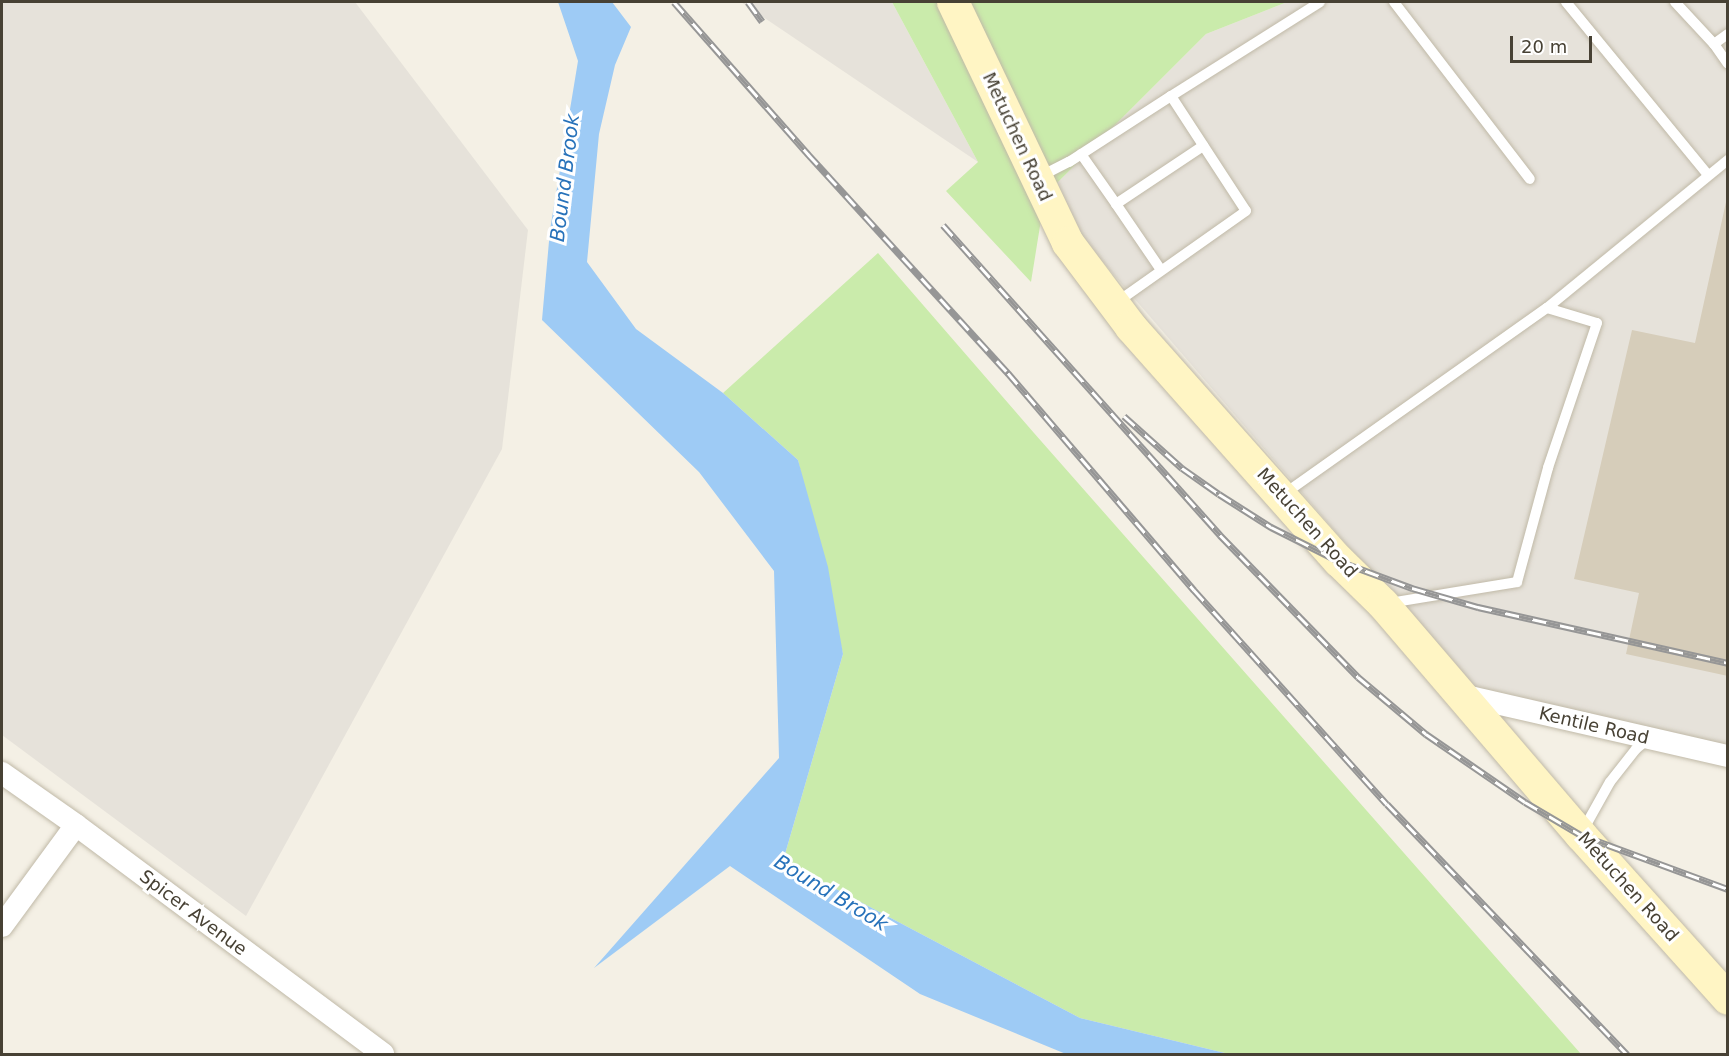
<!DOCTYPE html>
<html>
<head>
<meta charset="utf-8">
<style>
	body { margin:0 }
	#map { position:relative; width:1729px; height:1056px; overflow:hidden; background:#f4f0e5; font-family:"DejaVu Sans",sans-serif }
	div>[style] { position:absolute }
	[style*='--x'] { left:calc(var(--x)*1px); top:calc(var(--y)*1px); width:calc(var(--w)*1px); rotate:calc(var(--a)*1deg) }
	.industrial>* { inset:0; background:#e6e2da }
	.green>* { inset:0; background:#caebab }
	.water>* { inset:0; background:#9ecbf5 }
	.building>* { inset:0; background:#d6cdba }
	.roads { filter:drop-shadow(0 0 2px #c0b9a7) drop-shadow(0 0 2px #c0b9a7) }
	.lane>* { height:10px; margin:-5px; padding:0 5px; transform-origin:5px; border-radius:5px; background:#fff }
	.street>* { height:22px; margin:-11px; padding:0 11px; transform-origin:11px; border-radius:11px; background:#fff }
	.secondary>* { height:32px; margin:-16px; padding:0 16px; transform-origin:16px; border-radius:16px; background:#fff5c4 }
	.rail>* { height:7px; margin-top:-3.5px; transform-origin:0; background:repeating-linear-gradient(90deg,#fff 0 14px,#969696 0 28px); box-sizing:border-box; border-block:2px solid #969696 }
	span { translate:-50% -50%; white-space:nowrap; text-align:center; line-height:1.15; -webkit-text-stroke:6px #fff; paint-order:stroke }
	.street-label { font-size:18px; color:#474134 }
	.water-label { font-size:20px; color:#2772ba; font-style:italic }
	.frame { position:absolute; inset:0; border:3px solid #474134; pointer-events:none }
	.scale { position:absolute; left:1510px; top:36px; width:82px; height:27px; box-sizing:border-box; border:3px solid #474134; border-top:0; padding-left:8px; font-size:18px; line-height:21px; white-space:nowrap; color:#474134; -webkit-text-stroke:4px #fff; paint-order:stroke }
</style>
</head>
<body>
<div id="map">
	<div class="industrial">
		<i style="clip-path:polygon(2px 2px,355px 2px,528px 230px,502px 449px,246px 916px,2px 735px)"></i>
		<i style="clip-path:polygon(741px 2px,892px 2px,978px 162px)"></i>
		<i style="clip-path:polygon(1287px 2px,1727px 2px,1727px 759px,1486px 706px,1045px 195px,1206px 34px)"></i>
	</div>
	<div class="green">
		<i style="clip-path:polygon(892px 2px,1287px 2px,1206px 34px,1045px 195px,1031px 282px,946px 191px,978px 162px)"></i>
		<i style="clip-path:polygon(878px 253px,1034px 433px,1581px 1054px,1229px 1054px,1080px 1018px,783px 861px,843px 654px,798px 460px,723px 393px)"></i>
	</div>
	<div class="water">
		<i style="clip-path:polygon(558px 2px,612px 2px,631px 27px,615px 65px,599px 134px,587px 262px,636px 329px,723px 393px,798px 460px,828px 567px,843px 654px,783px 861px,1080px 1018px,1229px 1054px,1066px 1054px,920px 994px,730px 866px,594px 968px,779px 758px,774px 571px,699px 472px,542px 320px,550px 230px,578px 61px)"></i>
	</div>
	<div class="building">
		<i style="clip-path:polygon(1728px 193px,1728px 676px,1626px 654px,1639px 593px,1574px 579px,1632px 330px,1695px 343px)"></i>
	</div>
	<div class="roads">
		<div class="lane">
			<i style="--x:1394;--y:2;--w:223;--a:52.5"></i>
			<i style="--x:1566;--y:2;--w:224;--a:50.6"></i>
			<i style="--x:1675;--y:2;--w:57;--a:47.1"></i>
			<i style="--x:1714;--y:44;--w:17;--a:-36"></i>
			<i style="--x:1714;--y:44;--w:24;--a:55"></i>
			<i style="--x:1171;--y:96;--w:176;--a:-32.2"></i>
			<i style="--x:1081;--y:154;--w:61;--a:55"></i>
			<i style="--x:1039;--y:177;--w:34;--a:-27"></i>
			<i style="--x:1069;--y:162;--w:121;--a:-32.9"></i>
			<i style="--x:1171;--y:96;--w:137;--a:56.9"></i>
			<i style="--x:1246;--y:211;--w:158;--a:144.8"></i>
			<i style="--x:1161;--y:270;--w:80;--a:-124.3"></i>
			<i style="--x:1116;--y:204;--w:105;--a:-33.7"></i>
			<i style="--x:1547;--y:308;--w:234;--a:-39.3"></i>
			<i style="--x:1284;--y:494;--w:322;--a:-35.3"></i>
			<i style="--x:1547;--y:308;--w:52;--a:16.7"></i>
			<i style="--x:1597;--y:323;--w:153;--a:108.7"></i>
			<i style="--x:1548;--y:468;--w:118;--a:105.2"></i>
			<i style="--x:1517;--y:582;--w:130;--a:170.7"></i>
			<i style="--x:1582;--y:832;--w:57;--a:-60.8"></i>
			<i style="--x:1610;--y:782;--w:42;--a:-51.8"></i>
			<i style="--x:1636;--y:749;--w:17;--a:-40"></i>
		</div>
		<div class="street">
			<i style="--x:1461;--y:695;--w:274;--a:12.9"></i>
			<i style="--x:2;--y:773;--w:90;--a:35.1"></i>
			<i style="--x:76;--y:825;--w:383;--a:36.7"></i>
			<i style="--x:2;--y:926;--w:125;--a:-53.8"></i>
		</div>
		<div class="secondary">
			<i style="--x:953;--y:2;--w:267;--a:64.5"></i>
			<i style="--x:1068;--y:243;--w:105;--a:53.1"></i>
			<i style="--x:1131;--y:327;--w:313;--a:48.4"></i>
			<i style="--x:1339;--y:561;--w:62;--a:44.3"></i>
			<i style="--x:1383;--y:604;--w:304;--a:49.4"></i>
			<i style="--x:1581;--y:835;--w:220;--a:48.1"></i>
		</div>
	</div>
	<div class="rail">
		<i style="--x:674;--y:2;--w:203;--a:48.6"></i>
		<i style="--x:808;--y:154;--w:297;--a:47.6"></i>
		<i style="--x:1008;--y:373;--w:286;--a:49.4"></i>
		<i style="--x:1194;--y:590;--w:288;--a:48"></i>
		<i style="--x:1387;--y:804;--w:347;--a:46.2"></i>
		<i style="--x:748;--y:2;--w:24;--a:54"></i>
		<i style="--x:943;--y:225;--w:416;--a:48.2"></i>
		<i style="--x:1220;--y:535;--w:198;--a:45.8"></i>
		<i style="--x:1358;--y:677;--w:89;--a:40"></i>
		<i style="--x:1426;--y:734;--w:120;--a:34.5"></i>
		<i style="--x:1525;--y:802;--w:65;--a:30.5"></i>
		<i style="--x:1581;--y:835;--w:157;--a:20.2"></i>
		<i style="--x:1124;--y:416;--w:78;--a:41.9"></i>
		<i style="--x:1182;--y:468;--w:45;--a:35.1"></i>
		<i style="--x:1219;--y:494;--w:62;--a:32.4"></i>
		<i style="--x:1271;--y:527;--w:76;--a:26.6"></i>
		<i style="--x:1339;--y:561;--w:78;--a:20.3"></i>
		<i style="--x:1412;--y:588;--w:69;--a:16.1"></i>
		<i style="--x:1478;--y:607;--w:256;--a:12.6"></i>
	</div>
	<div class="street-label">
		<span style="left:1017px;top:137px;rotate:65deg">Metuchen Road</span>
		<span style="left:1307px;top:523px;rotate:48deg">Metuchen Road</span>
		<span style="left:1594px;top:726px;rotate:13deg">Kentile Road</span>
		<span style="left:1628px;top:887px;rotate:48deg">Metuchen Road</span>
		<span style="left:193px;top:913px;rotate:37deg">Spicer Avenue</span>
	</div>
	<div class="water-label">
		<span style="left:565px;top:178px;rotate:-83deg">Bound Brook</span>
		<span style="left:831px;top:893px;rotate:31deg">Bound Brook</span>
	</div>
	<div class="frame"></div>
	<div class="scale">20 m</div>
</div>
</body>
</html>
